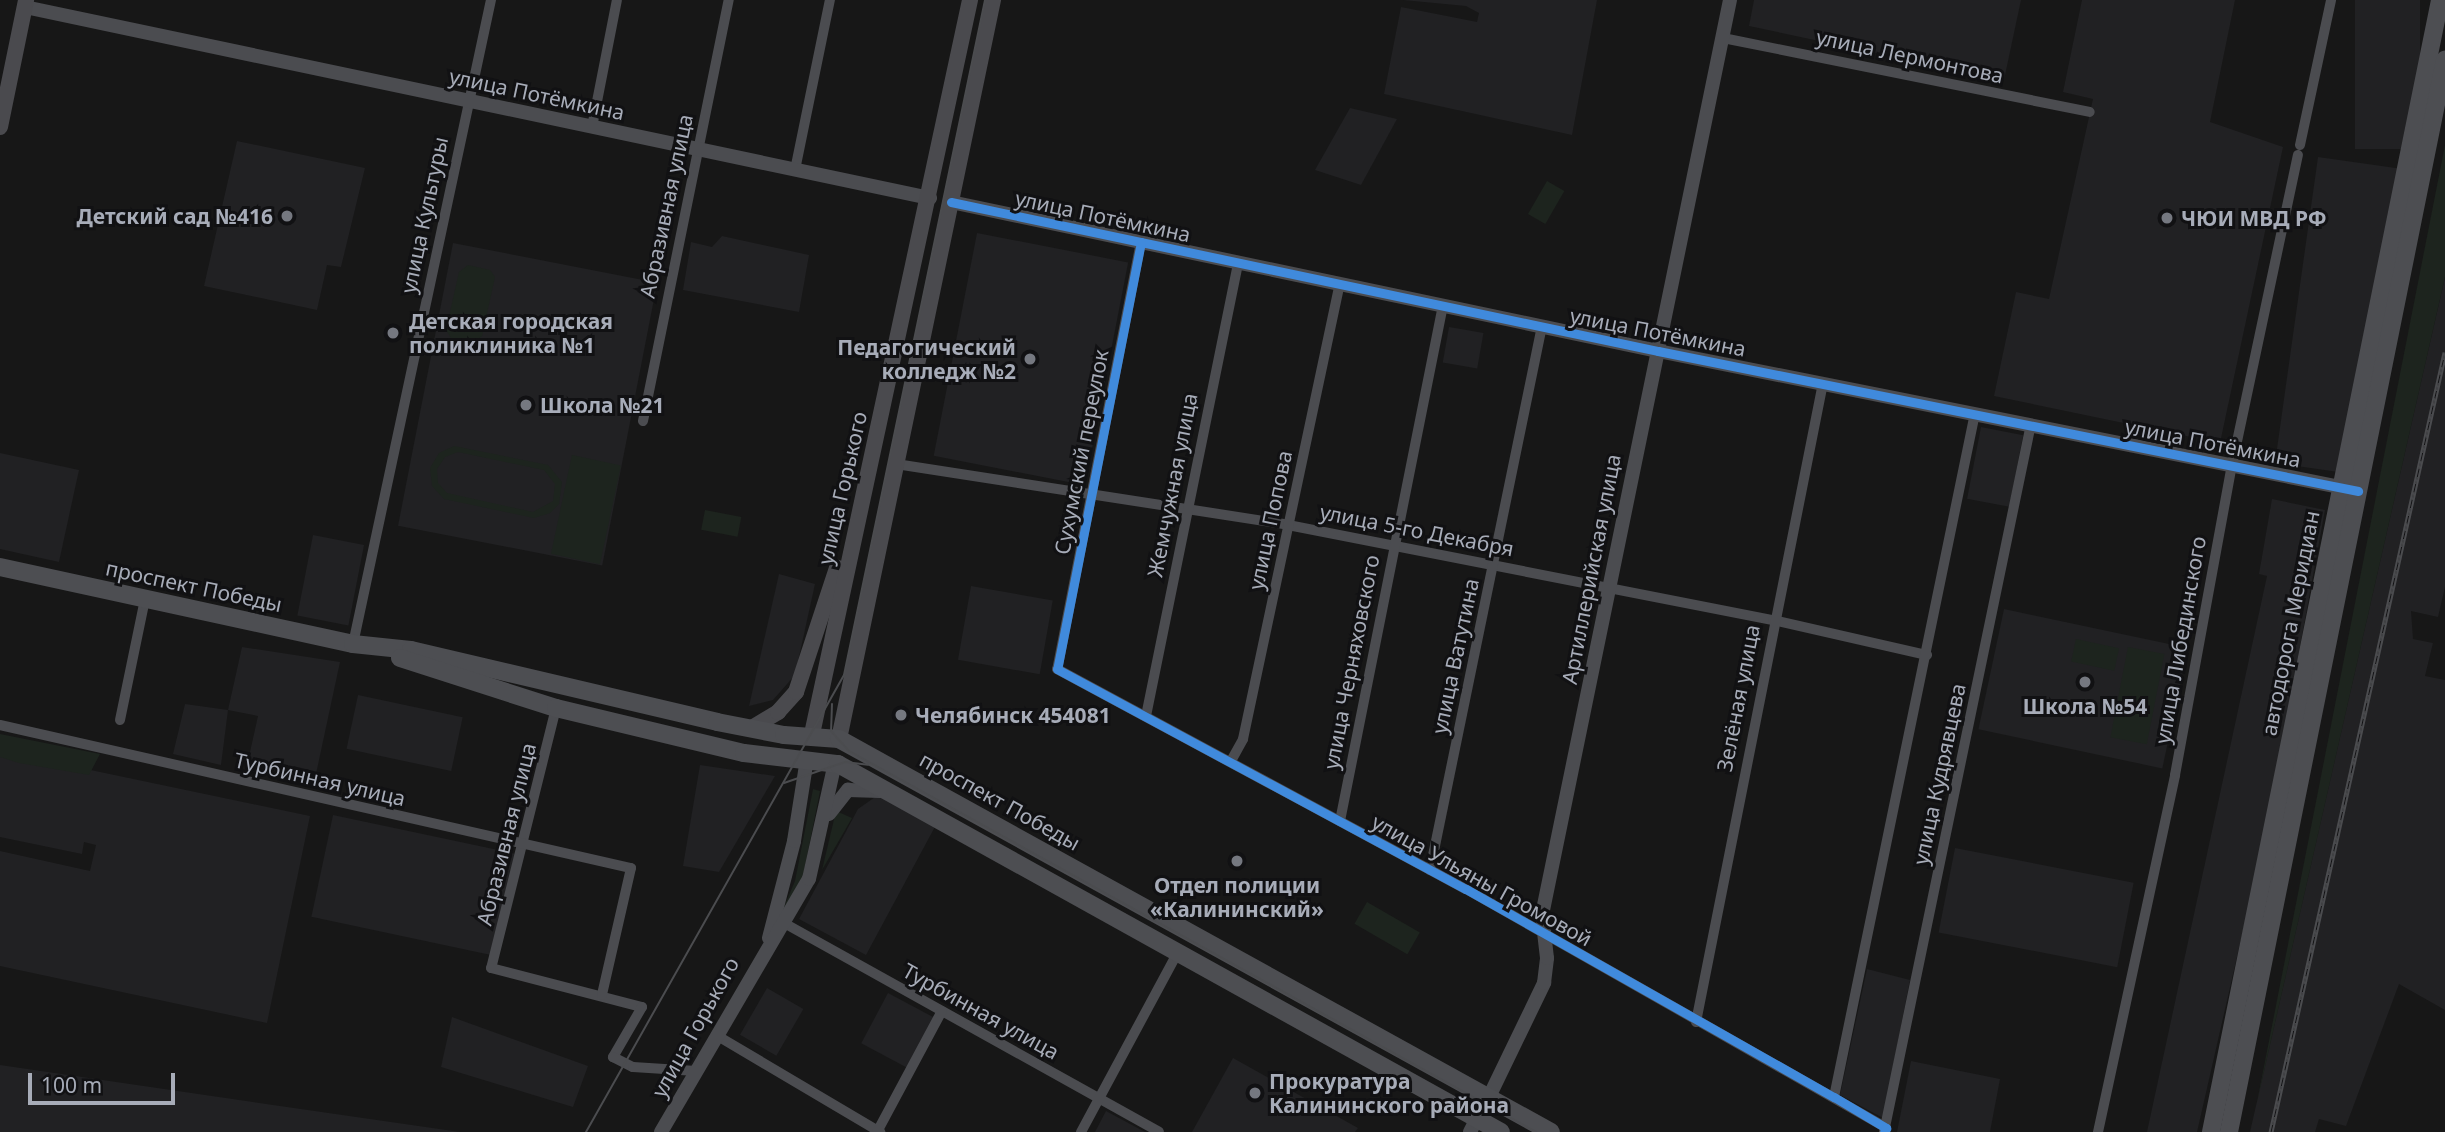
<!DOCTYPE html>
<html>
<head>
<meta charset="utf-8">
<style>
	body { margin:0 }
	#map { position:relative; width:2445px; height:1132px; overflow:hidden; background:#171717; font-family:"Noto Sans",sans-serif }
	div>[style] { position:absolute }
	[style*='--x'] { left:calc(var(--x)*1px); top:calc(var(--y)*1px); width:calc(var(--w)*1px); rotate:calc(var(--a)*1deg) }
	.built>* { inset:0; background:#212123; transform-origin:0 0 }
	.green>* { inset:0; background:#1d241e; transform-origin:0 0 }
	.minor>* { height:10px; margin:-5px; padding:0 5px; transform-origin:5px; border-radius:5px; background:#4b4c50 }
	.tertiary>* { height:14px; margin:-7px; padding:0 7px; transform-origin:7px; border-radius:7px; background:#4b4c50 }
	.secondary>* { height:16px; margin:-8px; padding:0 8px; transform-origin:8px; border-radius:8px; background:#4a4a4e }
	.primary>* { height:18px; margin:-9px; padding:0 9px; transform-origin:9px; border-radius:9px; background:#4d4e52 }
	.tram>* { height:2px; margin:-1px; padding:0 1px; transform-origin:1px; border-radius:1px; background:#4b4c4f }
	.rail>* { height:5px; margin-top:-2.5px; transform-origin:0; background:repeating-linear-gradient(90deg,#111113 0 8px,#4b4c4f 0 16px); box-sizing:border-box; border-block:2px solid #4b4c4f }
	.cycleway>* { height:9px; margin:-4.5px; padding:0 4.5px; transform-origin:4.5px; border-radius:4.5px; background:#408adc }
	.dots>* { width:19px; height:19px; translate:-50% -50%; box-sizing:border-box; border:4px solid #111113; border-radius:50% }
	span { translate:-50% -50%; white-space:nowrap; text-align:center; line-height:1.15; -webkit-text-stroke:6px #111113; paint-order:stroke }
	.street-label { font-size:21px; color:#a7acb8 }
	.poi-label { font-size:21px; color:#a7acb8; font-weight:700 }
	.right { translate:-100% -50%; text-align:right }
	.left { translate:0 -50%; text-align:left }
	.scale { position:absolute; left:28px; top:1073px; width:147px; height:32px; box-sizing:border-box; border:4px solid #a7acb8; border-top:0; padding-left:9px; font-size:21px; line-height:24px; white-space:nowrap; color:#a7acb8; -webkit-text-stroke:5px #111113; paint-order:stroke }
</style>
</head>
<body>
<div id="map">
	<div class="built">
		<i style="clip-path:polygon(1403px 0,1597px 0,1572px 135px,1384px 94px,1401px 7px,1477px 22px,1479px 13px,1466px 6px)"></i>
		<i style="clip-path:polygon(1754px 0,2021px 0,2004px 80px,1749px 26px)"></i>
		<i style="clip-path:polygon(2082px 0,2235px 0,2210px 122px,2283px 147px,2220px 443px,1994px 396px,2016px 292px,2049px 299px,2093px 99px,2063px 92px)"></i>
		<i style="left:2355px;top:0;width:65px;height:149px"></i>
		<i style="clip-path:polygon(1350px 108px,1397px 119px,1361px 185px,1315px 170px)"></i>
		<i style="clip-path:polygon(237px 141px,365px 168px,341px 267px,327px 265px,317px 310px,204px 286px)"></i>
		<i style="left:2318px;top:157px;width:82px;height:309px;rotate:8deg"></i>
		<i style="left:977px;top:233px;width:154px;height:227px;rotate:11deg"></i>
		<i style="clip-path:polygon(722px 236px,809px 255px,799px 312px,683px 290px,691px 242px,712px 247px)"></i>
		<i style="left:453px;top:243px;width:208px;height:288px;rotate:11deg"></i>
		<i style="clip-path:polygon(2445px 277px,2445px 587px,2438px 617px,2411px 611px,2413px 639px,2433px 643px,2425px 676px,2445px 680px,2445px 1010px,2399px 984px,2346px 1126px,2319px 1119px,2315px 1132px,2250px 1132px)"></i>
		<i style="left:1449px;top:327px;width:35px;height:36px;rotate:10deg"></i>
		<i style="left:1981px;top:427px;width:43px;height:73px;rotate:11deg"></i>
		<i style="clip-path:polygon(0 453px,79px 470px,59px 562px,0 549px)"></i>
		<i style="clip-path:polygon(2272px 499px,2325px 510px,2268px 821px,2197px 1132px,2147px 1132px,2267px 576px,2259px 574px)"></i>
		<i style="left:313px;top:535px;width:52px;height:82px;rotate:11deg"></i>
		<i style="clip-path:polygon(779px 574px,815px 584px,795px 675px,773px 700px,749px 706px)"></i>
		<i style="left:971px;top:586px;width:83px;height:75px;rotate:10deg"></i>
		<i style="left:2004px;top:609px;width:188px;height:123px;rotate:12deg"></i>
		<i style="clip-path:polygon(242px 647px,340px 662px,313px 788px,246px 770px,258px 716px,228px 710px,221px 765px,173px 754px,185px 704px,228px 710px)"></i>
		<i style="left:358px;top:695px;width:107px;height:55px;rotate:12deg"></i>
		<i style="clip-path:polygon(0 751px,310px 816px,267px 1023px,0 966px,0 851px,90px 871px,96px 845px,84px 842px,82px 854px,0 837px)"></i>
		<i style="clip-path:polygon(700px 765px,775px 776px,719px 872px,683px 866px)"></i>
		<i style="clip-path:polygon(878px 795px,937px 823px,866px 955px,799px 919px,858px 809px)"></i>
		<i style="left:333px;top:815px;width:186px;height:104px;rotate:12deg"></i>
		<i style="left:1955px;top:848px;width:182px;height:86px;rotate:11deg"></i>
		<i style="clip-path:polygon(1867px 969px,1910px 980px,1883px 1118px,1840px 1095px)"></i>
		<i style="left:767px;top:988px;width:42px;height:54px;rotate:30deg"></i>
		<i style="left:888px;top:993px;width:52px;height:57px;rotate:28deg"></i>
		<i style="clip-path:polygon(452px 1017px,588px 1066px,573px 1107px,441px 1067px)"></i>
		<i style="clip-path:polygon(1233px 1058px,1358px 1128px,1355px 1132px,1192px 1132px)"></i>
		<i style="clip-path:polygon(1911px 1061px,2000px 1079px,1990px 1132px,1897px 1132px)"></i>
		<i style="clip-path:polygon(0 1065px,253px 1102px,460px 1132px,0 1132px)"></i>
		<i style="clip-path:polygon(1106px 1111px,1145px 1132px,1095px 1132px)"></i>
	</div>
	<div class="green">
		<i style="clip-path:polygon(2445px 145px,2445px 277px,2257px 1102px)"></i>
		<i style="left:1547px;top:181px;width:20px;height:38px;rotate:30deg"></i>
		<i style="clip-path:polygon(468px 265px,490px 270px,495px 277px,482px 336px,474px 343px,451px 338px,446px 330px,459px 272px)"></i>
		<i style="clip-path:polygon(evenodd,454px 446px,548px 465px,562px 482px,559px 504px,550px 513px,534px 518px,444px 499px,432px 486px,430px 468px,439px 453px,454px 446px,458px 452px,544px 470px,555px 484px,553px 501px,533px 512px,447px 493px,438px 483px,437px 469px,445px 457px,458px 452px)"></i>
		<i style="left:572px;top:455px;width:50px;height:101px;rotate:12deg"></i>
		<i style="left:705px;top:510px;width:37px;height:20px;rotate:11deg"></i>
		<i style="left:2076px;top:639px;width:44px;height:23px;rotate:12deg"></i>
		<i style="left:2128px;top:647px;width:37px;height:92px;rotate:11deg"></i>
		<i style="clip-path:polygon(0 734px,100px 754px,89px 775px,19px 763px,0 757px)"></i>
		<i style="clip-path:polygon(813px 789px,820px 791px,802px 881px,775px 928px,795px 881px)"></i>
		<i style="clip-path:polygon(836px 811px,852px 818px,822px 870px)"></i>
		<i style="left:1367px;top:902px;width:61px;height:25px;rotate:30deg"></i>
	</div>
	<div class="minor">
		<i style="--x:1723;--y:38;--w:374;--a:11.4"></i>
		<i style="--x:592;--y:127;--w:129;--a:-78.9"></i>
		<i style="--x:2300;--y:145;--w:148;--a:-77.9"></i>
		<i style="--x:795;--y:170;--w:174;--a:-78.4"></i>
		<i style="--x:1141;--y:242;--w:435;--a:101.1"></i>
		<i style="--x:1057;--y:669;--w:464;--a:28.3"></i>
		<i style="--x:1466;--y:889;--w:483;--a:29.6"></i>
		<i style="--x:643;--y:421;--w:430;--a:-78.5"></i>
		<i style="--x:896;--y:464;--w:397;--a:8.8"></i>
		<i style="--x:1288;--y:525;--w:494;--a:11.1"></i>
		<i style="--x:1773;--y:620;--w:158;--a:12.8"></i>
		<i style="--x:353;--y:644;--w:659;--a:-77.91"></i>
		<i style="--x:556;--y:708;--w:268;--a:104"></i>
		<i style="--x:491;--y:968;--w:156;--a:14.5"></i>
		<i style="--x:642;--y:1007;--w:58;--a:120.1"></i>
		<i style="--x:613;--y:1057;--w:22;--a:27"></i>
		<i style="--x:633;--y:1067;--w:63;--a:3.6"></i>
		<i style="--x:1146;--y:716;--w:463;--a:-78.5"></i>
		<i style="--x:120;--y:720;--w:124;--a:-78.3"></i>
		<i style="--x:0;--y:725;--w:647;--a:12.77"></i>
		<i style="--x:631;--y:868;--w:130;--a:102.9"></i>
		<i style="--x:1231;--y:761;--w:25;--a:-61"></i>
		<i style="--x:1243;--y:739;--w:465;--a:-78"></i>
		<i style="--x:1340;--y:821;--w:526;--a:-78.71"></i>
		<i style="--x:1430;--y:870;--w:555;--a:-78.37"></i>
		<i style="--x:784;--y:923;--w:429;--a:29.1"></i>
		<i style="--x:1696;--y:1022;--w:651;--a:-78.76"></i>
		<i style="--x:716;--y:1035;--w:191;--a:30.6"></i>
		<i style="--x:1834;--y:1097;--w:698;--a:-78.35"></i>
		<i style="--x:877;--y:1132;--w:137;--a:-61.8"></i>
		<i style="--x:1081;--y:1132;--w:204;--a:-61.7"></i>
		<i style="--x:1884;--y:1132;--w:723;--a:-78.27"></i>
		<i style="--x:2098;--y:1132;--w:365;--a:-77.8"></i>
		<i style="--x:2175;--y:775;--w:315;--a:-79.6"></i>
		<i style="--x:2232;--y:465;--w:317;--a:-78"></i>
	</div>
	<div class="tertiary">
		<i style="--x:25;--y:7;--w:925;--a:11.92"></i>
		<i style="--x:951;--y:202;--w:723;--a:11.9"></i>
		<i style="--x:1658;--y:351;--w:706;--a:11.28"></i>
		<i style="--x:829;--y:814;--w:31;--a:-52"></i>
		<i style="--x:848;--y:790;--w:32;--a:2"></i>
		<i style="--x:769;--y:938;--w:100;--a:-75.5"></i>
		<i style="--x:794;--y:841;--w:83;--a:-81"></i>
		<i style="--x:1489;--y:1097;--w:127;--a:-64.2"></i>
		<i style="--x:1544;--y:983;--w:25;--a:-83"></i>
		<i style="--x:1547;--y:958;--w:43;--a:-96.6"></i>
		<i style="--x:1542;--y:915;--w:934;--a:-78.39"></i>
		<i style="--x:661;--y:1132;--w:293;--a:-59.7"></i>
		<i style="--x:809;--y:879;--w:119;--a:-77.4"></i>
		<i style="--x:1470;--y:1132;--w:16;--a:-63"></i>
	</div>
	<div class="secondary">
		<i style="--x:0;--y:127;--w:130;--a:-78.4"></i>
		<i style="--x:750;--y:729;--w:33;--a:-31"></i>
		<i style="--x:778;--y:712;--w:27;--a:-48"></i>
		<i style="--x:796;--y:692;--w:131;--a:-71.7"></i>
		<i style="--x:812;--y:734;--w:751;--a:-77.85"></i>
		<i style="--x:839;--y:739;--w:755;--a:-78.23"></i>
	</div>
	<div class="primary">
		<i style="--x:0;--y:567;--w:361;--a:12.3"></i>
		<i style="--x:353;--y:644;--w:58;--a:5.9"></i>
		<i style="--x:411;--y:650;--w:314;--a:13.2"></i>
		<i style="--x:717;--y:722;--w:68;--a:11"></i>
		<i style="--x:784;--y:735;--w:55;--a:4.2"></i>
		<i style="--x:839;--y:739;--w:813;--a:28.9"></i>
		<i style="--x:400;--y:658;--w:164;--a:17.8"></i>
		<i style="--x:556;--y:708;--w:193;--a:13.5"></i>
		<i style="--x:744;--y:753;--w:95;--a:6.7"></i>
		<i style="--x:838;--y:764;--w:758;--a:29.03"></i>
		<i style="--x:2211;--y:1132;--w:1155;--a:-78.56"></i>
		<i style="--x:2229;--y:1132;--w:1094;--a:-78.61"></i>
	</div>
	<div class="tram">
		<i style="--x:832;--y:704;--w:27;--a:92"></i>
		<i style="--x:831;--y:731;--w:27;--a:48"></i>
		<i style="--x:849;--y:751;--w:786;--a:29.01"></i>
		<i style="--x:784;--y:783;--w:65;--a:-19"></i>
		<i style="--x:845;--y:762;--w:23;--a:7"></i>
		<i style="--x:586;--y:1132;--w:525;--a:-60.55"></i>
		<i style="--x:844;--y:675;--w:690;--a:-78.2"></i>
	</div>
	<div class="rail">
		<i style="--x:2271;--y:1132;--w:799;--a:-77.42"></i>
	</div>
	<div class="cycleway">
		<i style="--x:951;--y:202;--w:723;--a:11.9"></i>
		<i style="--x:1658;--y:351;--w:714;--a:11.31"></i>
		<i style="--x:1141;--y:242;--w:435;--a:101.1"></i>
		<i style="--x:1057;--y:669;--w:464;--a:28.3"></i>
		<i style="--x:1466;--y:889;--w:423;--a:29.5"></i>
		<i style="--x:1834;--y:1097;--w:61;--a:30.8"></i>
		<i style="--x:1886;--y:1128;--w:4;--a:117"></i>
	</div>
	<div class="dots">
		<i style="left:287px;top:216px;background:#757880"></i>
		<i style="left:2167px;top:218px;background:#757880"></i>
		<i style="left:393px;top:333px;background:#757880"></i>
		<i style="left:1030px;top:359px;background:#757880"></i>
		<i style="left:526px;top:405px;background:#757880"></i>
		<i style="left:2085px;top:682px;background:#757880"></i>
		<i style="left:901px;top:715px;background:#757880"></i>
		<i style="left:1237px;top:861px;background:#757880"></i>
		<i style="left:1255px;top:1093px;background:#757880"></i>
	</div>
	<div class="street-label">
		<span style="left:1910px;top:56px;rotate:12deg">улица Лермонтова</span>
		<span style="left:537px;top:94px;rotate:12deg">улица Потёмкина</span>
		<span style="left:666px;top:206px;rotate:-78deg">Абразивная улица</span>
		<span style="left:424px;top:215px;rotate:-78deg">улица Культуры</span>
		<span style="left:1103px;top:216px;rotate:12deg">улица Потёмкина</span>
		<span style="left:1658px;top:332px;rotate:11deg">улица Потёмкина</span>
		<span style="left:2213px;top:443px;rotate:11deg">улица Потёмкина</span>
		<span style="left:1081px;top:452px;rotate:-79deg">Сухумский переулок</span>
		<span style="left:1172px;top:485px;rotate:-79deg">Жемчужная улица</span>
		<span style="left:842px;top:488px;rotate:-77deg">улица Горького</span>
		<span style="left:1270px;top:520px;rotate:-78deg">улица Попова</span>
		<span style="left:1417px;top:530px;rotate:11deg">улица 5-го Декабря</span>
		<span style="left:1591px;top:569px;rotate:-79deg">Артиллерийская улица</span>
		<span style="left:194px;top:586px;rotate:12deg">проспект Победы</span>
		<span style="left:2290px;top:623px;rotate:-79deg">автодорога Меридиан</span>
		<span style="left:2180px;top:640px;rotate:-80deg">улица Либединского</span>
		<span style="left:1455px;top:656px;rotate:-78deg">улица Ватутина</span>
		<span style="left:1351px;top:662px;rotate:-79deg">улица Черняховского</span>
		<span style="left:1738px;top:698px;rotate:-79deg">Зелёная улица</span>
		<span style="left:1939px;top:774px;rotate:-78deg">улица Кудрявцева</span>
		<span style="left:320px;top:779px;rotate:13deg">Турбинная улица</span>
		<span style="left:1000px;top:801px;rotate:29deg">проспект Победы</span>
		<span style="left:506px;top:834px;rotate:-76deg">Абразивная улица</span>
		<span style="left:1482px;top:880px;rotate:29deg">улица Ульяны Громовой</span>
		<span style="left:981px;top:1011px;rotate:29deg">Турбинная улица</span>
		<span style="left:695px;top:1027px;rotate:-61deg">улица Горького</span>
	</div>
	<div class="poi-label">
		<span class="right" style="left:273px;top:216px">Детский сад №416</span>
		<span class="left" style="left:2181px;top:218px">ЧЮИ МВД РФ</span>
		<span class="left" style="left:409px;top:333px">Детская городская<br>поликлиника №1</span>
		<span class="right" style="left:1016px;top:359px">Педагогический<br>колледж №2</span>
		<span class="left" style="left:540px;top:405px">Школа №21</span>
		<span style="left:2085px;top:706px">Школа №54</span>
		<span class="left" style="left:915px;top:715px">Челябинск 454081</span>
		<span style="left:1237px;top:897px">Отдел полиции<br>«Калининский»</span>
		<span class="left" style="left:1269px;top:1093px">Прокуратура<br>Калининского района</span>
	</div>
	<div class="scale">100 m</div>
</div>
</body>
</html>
